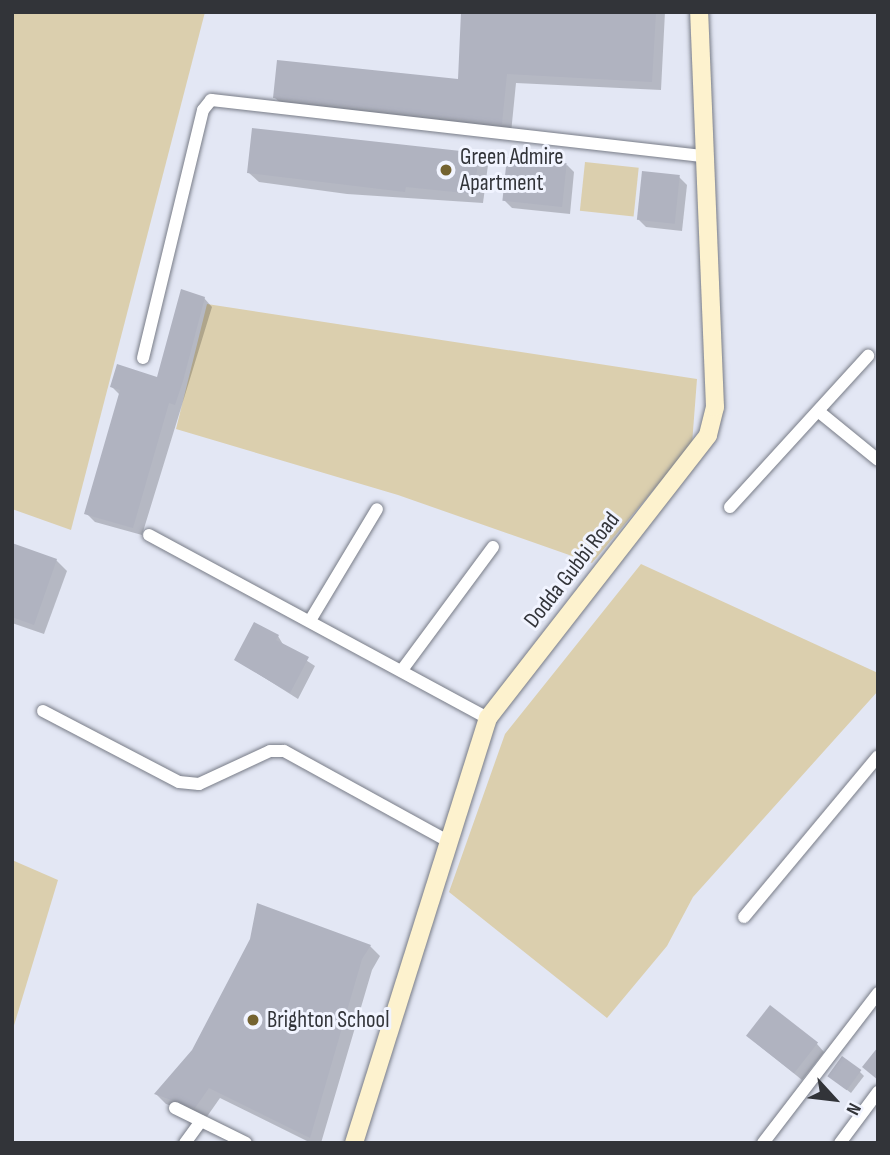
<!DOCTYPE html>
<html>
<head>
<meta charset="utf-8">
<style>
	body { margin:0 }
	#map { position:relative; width:890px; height:1155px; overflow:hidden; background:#e3e7f4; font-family:"Sofia Sans Condensed",sans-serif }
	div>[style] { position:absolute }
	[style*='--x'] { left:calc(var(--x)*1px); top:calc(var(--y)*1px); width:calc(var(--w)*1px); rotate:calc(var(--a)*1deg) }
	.green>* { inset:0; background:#dbcfae; transform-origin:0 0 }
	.shadow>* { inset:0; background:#0003 }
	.building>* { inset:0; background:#b0b3c0; transform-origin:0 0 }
	.roads { filter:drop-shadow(0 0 2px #787c87) drop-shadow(0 0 2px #787c87) }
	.street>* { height:12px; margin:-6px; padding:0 6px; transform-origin:6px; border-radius:6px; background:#fff }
	.secondary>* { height:18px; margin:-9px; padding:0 9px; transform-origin:9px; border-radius:9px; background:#fdf2ce }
	.dots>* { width:19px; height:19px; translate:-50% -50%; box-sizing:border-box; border:4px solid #f1f4ff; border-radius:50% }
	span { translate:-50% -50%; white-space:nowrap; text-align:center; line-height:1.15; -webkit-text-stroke:6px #f1f4ff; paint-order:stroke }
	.poi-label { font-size:23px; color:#323439 }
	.left { translate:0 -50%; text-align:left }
	.street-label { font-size:23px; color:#323439 }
	.frame { position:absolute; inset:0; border:14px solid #323439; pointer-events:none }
	.north { position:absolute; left:799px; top:1064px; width:70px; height:70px; -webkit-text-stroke:5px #f1f4ff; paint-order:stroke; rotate:117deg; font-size:19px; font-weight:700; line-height:28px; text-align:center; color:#323439 }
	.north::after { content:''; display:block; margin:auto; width:24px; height:32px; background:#323439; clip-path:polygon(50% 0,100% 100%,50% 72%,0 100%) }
</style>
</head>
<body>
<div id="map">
	<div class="green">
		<i style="clip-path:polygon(12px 12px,205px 12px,71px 530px,12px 509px)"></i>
		<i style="left:585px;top:162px;width:54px;height:49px;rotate:6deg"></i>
		<i style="clip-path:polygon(207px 304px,697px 379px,692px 444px,592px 563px,398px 495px,176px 429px)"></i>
		<i style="clip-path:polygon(641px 564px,878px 673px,878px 691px,693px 897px,667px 946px,607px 1018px,449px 892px,505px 734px)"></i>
		<i style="clip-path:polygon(12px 860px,58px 880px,12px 1032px)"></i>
	</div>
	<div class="shadow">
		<i style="clip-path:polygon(463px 12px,665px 12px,661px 90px,516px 83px,511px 133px,285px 107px,275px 98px,459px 81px)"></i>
		<i style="clip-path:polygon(478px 155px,488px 165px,483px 203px,347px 194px,259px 182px,249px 173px)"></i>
		<i style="clip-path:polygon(567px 165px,574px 172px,570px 214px,512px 208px,504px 200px)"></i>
		<i style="clip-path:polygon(679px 177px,687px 185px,682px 231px,646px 227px,639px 220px)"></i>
		<i style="clip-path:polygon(204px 298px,212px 307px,142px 535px,95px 522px,86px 513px,120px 395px,112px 387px,159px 379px)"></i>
		<i style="clip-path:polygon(12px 545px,56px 560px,67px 571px,44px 634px,12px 623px)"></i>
		<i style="clip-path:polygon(278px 636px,284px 646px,315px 666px,298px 699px,236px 660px)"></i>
		<i style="clip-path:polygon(370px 946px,380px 956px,372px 970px,321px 1143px,311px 1143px,220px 1098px,206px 1118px,166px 1104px,156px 1094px)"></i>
		<i style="clip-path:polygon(756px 1043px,817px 1044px,824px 1052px,802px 1080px)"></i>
		<i style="clip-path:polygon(859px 1071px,864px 1076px,851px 1093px,834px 1080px)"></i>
	</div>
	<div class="building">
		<i style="clip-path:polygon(461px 12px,656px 12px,652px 82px,507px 74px,502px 124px,273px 98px,277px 60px,458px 79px)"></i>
		<i style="clip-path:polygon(252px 128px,479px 153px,474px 194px,406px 187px,405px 192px,247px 173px)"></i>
		<i style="left:507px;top:157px;width:60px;height:44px;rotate:6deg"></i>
		<i style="left:642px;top:171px;width:38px;height:49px;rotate:6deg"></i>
		<i style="clip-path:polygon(181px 289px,205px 297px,183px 381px,175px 405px,169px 403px,133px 528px,84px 514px,120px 390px,110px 387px,117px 364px,157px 377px)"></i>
		<i style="clip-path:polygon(12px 543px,57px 559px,34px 625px,12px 617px)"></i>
		<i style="clip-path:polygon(254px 622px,279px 635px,276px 640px,309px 657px,290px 693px,234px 660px)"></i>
		<i style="clip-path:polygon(257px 903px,371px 945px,362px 959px,310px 1138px,209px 1088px,195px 1108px,154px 1094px,192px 1050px,250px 939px)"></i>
		<i style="left:770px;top:1005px;width:61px;height:39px;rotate:38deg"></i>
		<i style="clip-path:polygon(878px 1047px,878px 1080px,862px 1067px)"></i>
		<i style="left:842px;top:1056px;width:24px;height:25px;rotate:36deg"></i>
	</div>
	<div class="roads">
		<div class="street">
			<i style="--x:143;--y:358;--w:255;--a:-76.4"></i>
			<i style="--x:203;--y:110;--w:13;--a:-51"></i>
			<i style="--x:211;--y:100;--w:497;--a:6.5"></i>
			<i style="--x:818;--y:411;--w:77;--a:39.2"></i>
			<i style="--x:730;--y:507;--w:205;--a:-47.6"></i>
			<i style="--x:149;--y:535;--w:385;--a:28.4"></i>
			<i style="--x:311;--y:619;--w:128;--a:-59"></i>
			<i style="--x:402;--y:670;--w:153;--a:-53.5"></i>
			<i style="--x:43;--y:711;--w:153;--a:27.6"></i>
			<i style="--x:179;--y:782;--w:20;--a:6"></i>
			<i style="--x:199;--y:784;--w:78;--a:-24.9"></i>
			<i style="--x:270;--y:751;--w:14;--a:0"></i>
			<i style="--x:284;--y:751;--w:185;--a:28.8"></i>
			<i style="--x:744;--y:917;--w:209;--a:-50.2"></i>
			<i style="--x:175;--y:1108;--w:79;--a:26.2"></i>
			<i style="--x:185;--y:1143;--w:27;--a:-54"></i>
			<i style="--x:763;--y:1143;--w:189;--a:-52.5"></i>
			<i style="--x:840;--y:1143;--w:64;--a:-53.3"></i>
		</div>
		<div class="secondary">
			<i style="--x:354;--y:1143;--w:446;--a:-72.5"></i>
			<i style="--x:488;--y:718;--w:358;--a:-52.1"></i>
			<i style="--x:708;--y:435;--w:29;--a:-76"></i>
			<i style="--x:715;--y:407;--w:395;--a:-92.3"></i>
		</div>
	</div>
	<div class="dots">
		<i style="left:446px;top:170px;background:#746331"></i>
		<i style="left:253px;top:1020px;background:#746331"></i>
	</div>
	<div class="poi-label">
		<span class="left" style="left:460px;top:170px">Green Admire<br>Apartment</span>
		<span class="left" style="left:267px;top:1020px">Brighton School</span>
	</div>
	<div class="street-label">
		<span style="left:572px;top:570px;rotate:-52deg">Dodda Gubbi Road</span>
	</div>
	<div class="frame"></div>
	<div class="north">N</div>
</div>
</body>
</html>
